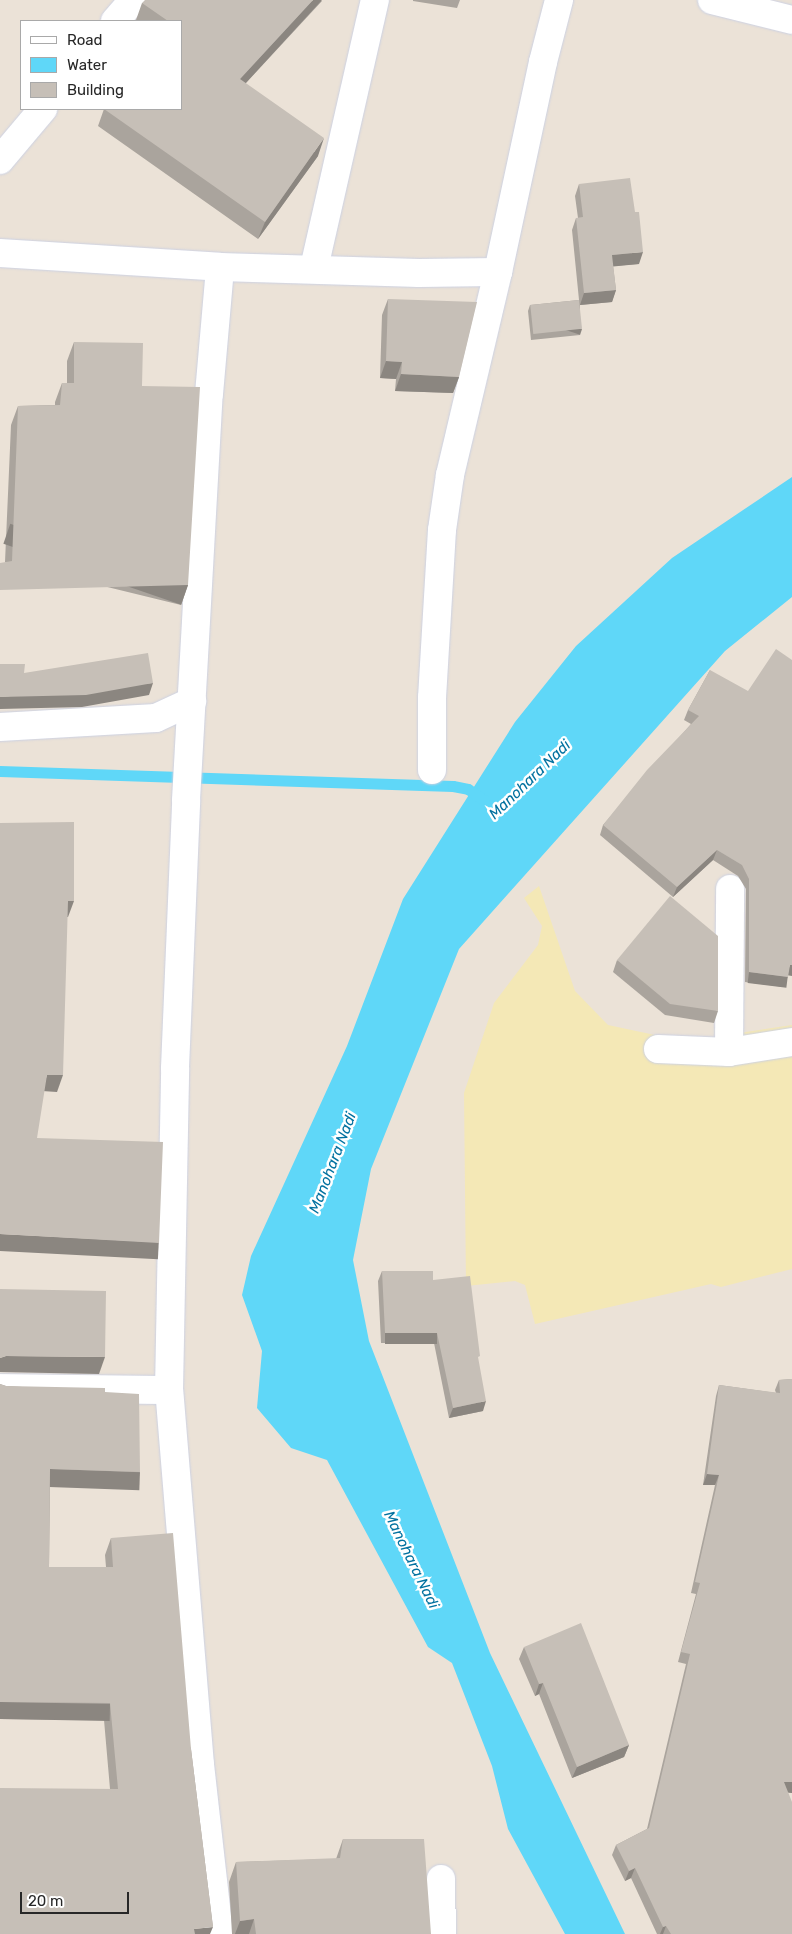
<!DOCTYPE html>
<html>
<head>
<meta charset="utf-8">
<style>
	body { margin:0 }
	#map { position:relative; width:792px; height:1934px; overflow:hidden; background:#ebe2d7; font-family:Rubik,sans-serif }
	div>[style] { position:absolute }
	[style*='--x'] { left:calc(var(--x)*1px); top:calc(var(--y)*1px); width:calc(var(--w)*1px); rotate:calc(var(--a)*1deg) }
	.sand>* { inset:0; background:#f4e8b6 }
	.water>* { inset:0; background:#5fd7f8 }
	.stream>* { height:11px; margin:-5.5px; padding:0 5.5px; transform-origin:5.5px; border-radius:5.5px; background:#5fd7f8 }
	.roads { filter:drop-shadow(0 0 1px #ccd1e2) drop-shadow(0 0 1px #ccd1e2) }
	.minor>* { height:28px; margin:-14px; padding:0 14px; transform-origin:14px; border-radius:14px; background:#fff }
	.wall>* { inset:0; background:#aaa49d }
	.shaded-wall>* { inset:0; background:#8b8680; transform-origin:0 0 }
	.building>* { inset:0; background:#c6bfb7; transform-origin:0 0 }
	span { translate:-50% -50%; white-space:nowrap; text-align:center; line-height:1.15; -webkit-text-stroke:5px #fff; paint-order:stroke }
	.water-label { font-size:15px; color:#0372a0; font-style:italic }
	.legend { position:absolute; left:20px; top:20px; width:162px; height:90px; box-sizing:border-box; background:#fff; border:1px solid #a9a9a9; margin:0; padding:6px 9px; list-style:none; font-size:15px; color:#272727 }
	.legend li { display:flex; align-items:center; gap:10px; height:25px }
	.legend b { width:25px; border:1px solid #a9a9a9 }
	.scale { position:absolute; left:20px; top:1892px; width:109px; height:22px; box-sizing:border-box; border:2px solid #272727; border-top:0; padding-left:6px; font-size:15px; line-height:18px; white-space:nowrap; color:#272727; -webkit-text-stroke:4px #fff; paint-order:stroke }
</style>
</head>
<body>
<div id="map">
	<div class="sand">
		<i style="clip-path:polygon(539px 886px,575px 991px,608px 1025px,655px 1035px,707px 1038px,792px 1025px,792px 1269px,721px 1287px,711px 1284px,535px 1324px,525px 1285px,515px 1281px,466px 1286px,464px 1093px,494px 1003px,538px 945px,542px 926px,524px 898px)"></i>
	</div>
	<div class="water">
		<i style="clip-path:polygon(792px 477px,792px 597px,725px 651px,459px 949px,371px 1169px,353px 1260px,369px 1341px,490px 1653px,625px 1934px,565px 1934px,508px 1829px,492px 1766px,452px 1663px,428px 1647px,327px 1460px,291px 1448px,257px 1408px,262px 1351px,242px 1295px,251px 1256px,347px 1046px,403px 899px,515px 722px,576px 646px,672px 558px)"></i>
	</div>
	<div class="stream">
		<i style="--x:0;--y:771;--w:453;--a:1.9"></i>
		<i style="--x:453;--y:786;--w:15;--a:11"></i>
		<i style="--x:468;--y:789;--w:19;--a:35"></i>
	</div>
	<div class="roads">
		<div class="minor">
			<i style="--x:712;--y:0;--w:82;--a:14"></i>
			<i style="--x:115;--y:21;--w:28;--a:-49"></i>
			<i style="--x:0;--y:160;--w:67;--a:-49.9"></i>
			<i style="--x:0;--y:253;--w:220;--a:3.6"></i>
			<i style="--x:220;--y:267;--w:199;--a:1.7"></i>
			<i style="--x:419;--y:273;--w:79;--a:-0.7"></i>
			<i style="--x:498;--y:272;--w:215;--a:-77.9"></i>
			<i style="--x:543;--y:62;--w:64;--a:-75.5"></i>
			<i style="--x:314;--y:268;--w:275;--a:-77.2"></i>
			<i style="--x:0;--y:727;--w:156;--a:-3.3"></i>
			<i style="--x:156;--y:718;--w:40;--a:-25"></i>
			<i style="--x:432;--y:770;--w:72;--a:-90"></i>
			<i style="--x:432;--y:698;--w:168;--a:-86.6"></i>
			<i style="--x:442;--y:530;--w:56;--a:-81.7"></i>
			<i style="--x:450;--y:475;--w:209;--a:-76.7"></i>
			<i style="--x:658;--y:1049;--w:71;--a:2.4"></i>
			<i style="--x:729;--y:1052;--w:64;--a:-9"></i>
			<i style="--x:729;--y:1052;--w:163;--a:-89.6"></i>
			<i style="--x:0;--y:1388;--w:169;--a:0.7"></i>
			<i style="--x:441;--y:1879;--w:55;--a:89"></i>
			<i style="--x:219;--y:1934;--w:170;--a:-96.4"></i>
			<i style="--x:200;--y:1765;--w:376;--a:-94.7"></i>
			<i style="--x:169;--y:1390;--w:322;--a:-88.9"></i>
			<i style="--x:175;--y:1068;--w:268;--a:-87.6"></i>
			<i style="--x:186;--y:800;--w:407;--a:-86.8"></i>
			<i style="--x:209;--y:394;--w:127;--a:-85"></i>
		</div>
	</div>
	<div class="wall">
		<i style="clip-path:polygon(413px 0,460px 0,457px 8px,413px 1px)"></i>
		<i style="clip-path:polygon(322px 1px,245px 84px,318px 156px,258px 239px,98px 126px,104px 109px,181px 21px,138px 21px,136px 20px,142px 3px)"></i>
		<i style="clip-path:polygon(579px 184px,639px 264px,613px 266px,616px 290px,612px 302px,580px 305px,580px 335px,531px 340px,528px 311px,530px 305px,579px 300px,572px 230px,576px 218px,578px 218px,575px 196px)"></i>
		<i style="clip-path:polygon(388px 299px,459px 377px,453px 393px,395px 391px,396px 379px,380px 378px,382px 315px)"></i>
		<i style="clip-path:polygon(74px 342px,142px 386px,188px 585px,181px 605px,5px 562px,11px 425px,18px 406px,55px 405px,55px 402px,62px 383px,67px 383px,67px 361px)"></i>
		<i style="clip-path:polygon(710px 670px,788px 976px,784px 987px,745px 982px,746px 889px,738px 876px,713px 860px,673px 897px,600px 835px,603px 825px,691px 724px,684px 720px,688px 710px)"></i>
		<i style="clip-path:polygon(617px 960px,718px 1011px,714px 1023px,665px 1015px,613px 972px)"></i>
		<i style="clip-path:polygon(382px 1271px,433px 1280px,483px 1411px,449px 1418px,434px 1343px,381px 1343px,378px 1281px)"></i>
		<i style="clip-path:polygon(792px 1379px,792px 1793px,788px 1792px,792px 1934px,657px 1934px,631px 1878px,625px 1881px,612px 1855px,616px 1845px,647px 1829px,686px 1664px,678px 1662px,696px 1594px,691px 1593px,715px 1485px,703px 1485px,716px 1396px,719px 1385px,776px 1393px,775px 1390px,779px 1380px)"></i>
		<i style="clip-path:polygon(0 1384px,6px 1386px,105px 1392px,140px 1472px,134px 1489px,50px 1486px,49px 1567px,106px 1567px,105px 1555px,111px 1538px,191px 1749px,213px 1927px,110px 1789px,104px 1720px,0 1719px)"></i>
		<i style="clip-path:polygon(524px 1647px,629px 1745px,624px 1757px,572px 1778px,539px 1694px,535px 1696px,519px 1659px)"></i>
		<i style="clip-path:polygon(343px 1839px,431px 1934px,232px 1934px,229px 1882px,236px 1862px,336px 1859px)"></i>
	</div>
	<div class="shaded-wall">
		<i style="clip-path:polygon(313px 0,322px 0,233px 97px,240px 79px)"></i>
		<i style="clip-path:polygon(324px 138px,318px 156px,258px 239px,265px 222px)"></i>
		<i style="clip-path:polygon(643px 252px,639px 264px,608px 267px,612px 255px)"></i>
		<i style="clip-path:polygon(616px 290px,612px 302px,580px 305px,584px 293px)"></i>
		<i style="left:582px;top:329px;width:6px;height:49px;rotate:108deg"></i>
		<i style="clip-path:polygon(386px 361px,402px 362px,396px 379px,380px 378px)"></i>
		<i style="clip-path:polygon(401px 374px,459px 377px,453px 393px,395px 391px)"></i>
		<i style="left:188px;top:585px;width:21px;height:188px;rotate:109deg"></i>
		<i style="clip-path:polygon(153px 683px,149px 695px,82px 707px,0 709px,0 697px)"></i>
		<i style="clip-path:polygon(717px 850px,713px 860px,673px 897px,677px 887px)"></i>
		<i style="clip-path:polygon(68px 901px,74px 901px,68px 917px,62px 917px)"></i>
		<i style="clip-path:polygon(790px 965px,792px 965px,792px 976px,786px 975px)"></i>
		<i style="left:749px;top:972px;width:39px;height:11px;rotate:7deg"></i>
		<i style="clip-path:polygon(47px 1075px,63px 1075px,57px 1092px,42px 1091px)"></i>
		<i style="left:0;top:1234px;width:159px;height:17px;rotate:3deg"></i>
		<i style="left:385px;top:1333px;width:52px;height:11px"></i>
		<i style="clip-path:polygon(6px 1356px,105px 1357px,99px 1374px,0 1372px,0 1358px)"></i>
		<i style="clip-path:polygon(486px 1401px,483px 1411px,449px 1418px,453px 1408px)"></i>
		<i style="left:50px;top:1469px;width:90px;height:18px;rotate:2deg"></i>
		<i style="clip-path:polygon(707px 1474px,719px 1475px,715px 1485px,703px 1485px)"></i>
		<i style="clip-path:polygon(543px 1683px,539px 1694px,535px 1696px,539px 1684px)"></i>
		<i style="left:0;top:1702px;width:110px;height:17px;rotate:1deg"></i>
		<i style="clip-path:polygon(629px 1745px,624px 1757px,572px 1778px,577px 1767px)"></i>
		<i style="clip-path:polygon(784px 1782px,792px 1782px,792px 1793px,780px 1792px)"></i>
		<i style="clip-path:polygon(635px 1868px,631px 1878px,625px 1881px,629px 1871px)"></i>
		<i style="clip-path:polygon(254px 1919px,249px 1934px,235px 1934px,240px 1921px)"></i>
		<i style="clip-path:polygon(666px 1926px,663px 1934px,660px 1934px,663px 1927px)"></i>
		<i style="clip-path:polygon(213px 1927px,210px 1934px,192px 1934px,194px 1929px)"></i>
	</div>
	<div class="building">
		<i style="clip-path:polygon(145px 0,313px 0,240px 79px,324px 138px,265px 222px,104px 109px,181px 109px,181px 21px,168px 21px,142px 3px)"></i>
		<i style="clip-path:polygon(630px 178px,635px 212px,639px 212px,643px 252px,612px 255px,616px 290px,584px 293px,576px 218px,583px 217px,579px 184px)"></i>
		<i style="clip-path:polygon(388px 299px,477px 302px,459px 377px,401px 374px,402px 362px,386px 361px)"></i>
		<i style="left:579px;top:300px;width:29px;height:49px;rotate:84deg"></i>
		<i style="clip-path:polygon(74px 342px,143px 343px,142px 386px,200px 387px,188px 585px,0 590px,0 563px,12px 561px,18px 406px,60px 405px,62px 383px,74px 383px)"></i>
		<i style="clip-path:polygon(776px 649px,792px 660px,792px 965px,790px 965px,788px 977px,749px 972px,749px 879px,742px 865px,717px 850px,677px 887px,603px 825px,647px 770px,699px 716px,688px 710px,710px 670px,748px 691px)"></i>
		<i style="clip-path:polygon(148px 653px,153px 683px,86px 695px,0 697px,0 664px,25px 664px,24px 673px)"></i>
		<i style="clip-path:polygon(74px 822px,74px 901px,68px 901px,63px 1075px,47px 1075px,37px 1138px,163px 1142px,159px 1243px,0 1234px,0 823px)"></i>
		<i style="clip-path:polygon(670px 896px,718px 936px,718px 1011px,670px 1004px,617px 960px)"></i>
		<i style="clip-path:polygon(382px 1271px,433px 1271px,433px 1280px,470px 1276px,480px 1356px,478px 1357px,486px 1401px,453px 1408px,437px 1333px,385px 1333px)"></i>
		<i style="clip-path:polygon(0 1289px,106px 1291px,105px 1357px,6px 1356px,0 1358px)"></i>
		<i style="clip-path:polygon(792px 1379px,792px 1782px,784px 1782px,792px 1802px,792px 1934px,671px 1934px,666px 1926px,663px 1927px,635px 1868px,629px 1871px,616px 1845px,649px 1828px,690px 1654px,681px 1652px,700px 1583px,695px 1582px,719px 1475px,707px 1474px,719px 1385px,780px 1393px,779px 1380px)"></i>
		<i style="clip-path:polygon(0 1384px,6px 1386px,105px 1388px,105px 1392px,139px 1394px,140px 1472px,50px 1469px,49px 1567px,113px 1567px,111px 1538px,173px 1533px,191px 1749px,213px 1927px,194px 1929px,195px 1934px,0 1934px,0 1788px,118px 1789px,110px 1703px,0 1702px)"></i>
		<i style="clip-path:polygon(581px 1623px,629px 1745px,577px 1767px,543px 1683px,539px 1684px,524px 1647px)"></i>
		<i style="clip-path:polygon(343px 1839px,424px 1839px,431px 1934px,256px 1934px,254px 1919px,240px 1921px,236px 1862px,340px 1858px)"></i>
	</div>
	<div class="water-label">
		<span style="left:530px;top:780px;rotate:-44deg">Manohara Nadi</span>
		<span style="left:333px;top:1163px;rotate:-69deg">Manohara Nadi</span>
		<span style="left:411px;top:1560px;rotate:64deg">Manohara Nadi</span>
	</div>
	<ul class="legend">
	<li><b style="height:6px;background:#fff"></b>Road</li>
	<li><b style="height:14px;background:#5fd7f8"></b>Water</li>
	<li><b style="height:14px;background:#c6bfb7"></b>Building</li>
	</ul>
	<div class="scale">20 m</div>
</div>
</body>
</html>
